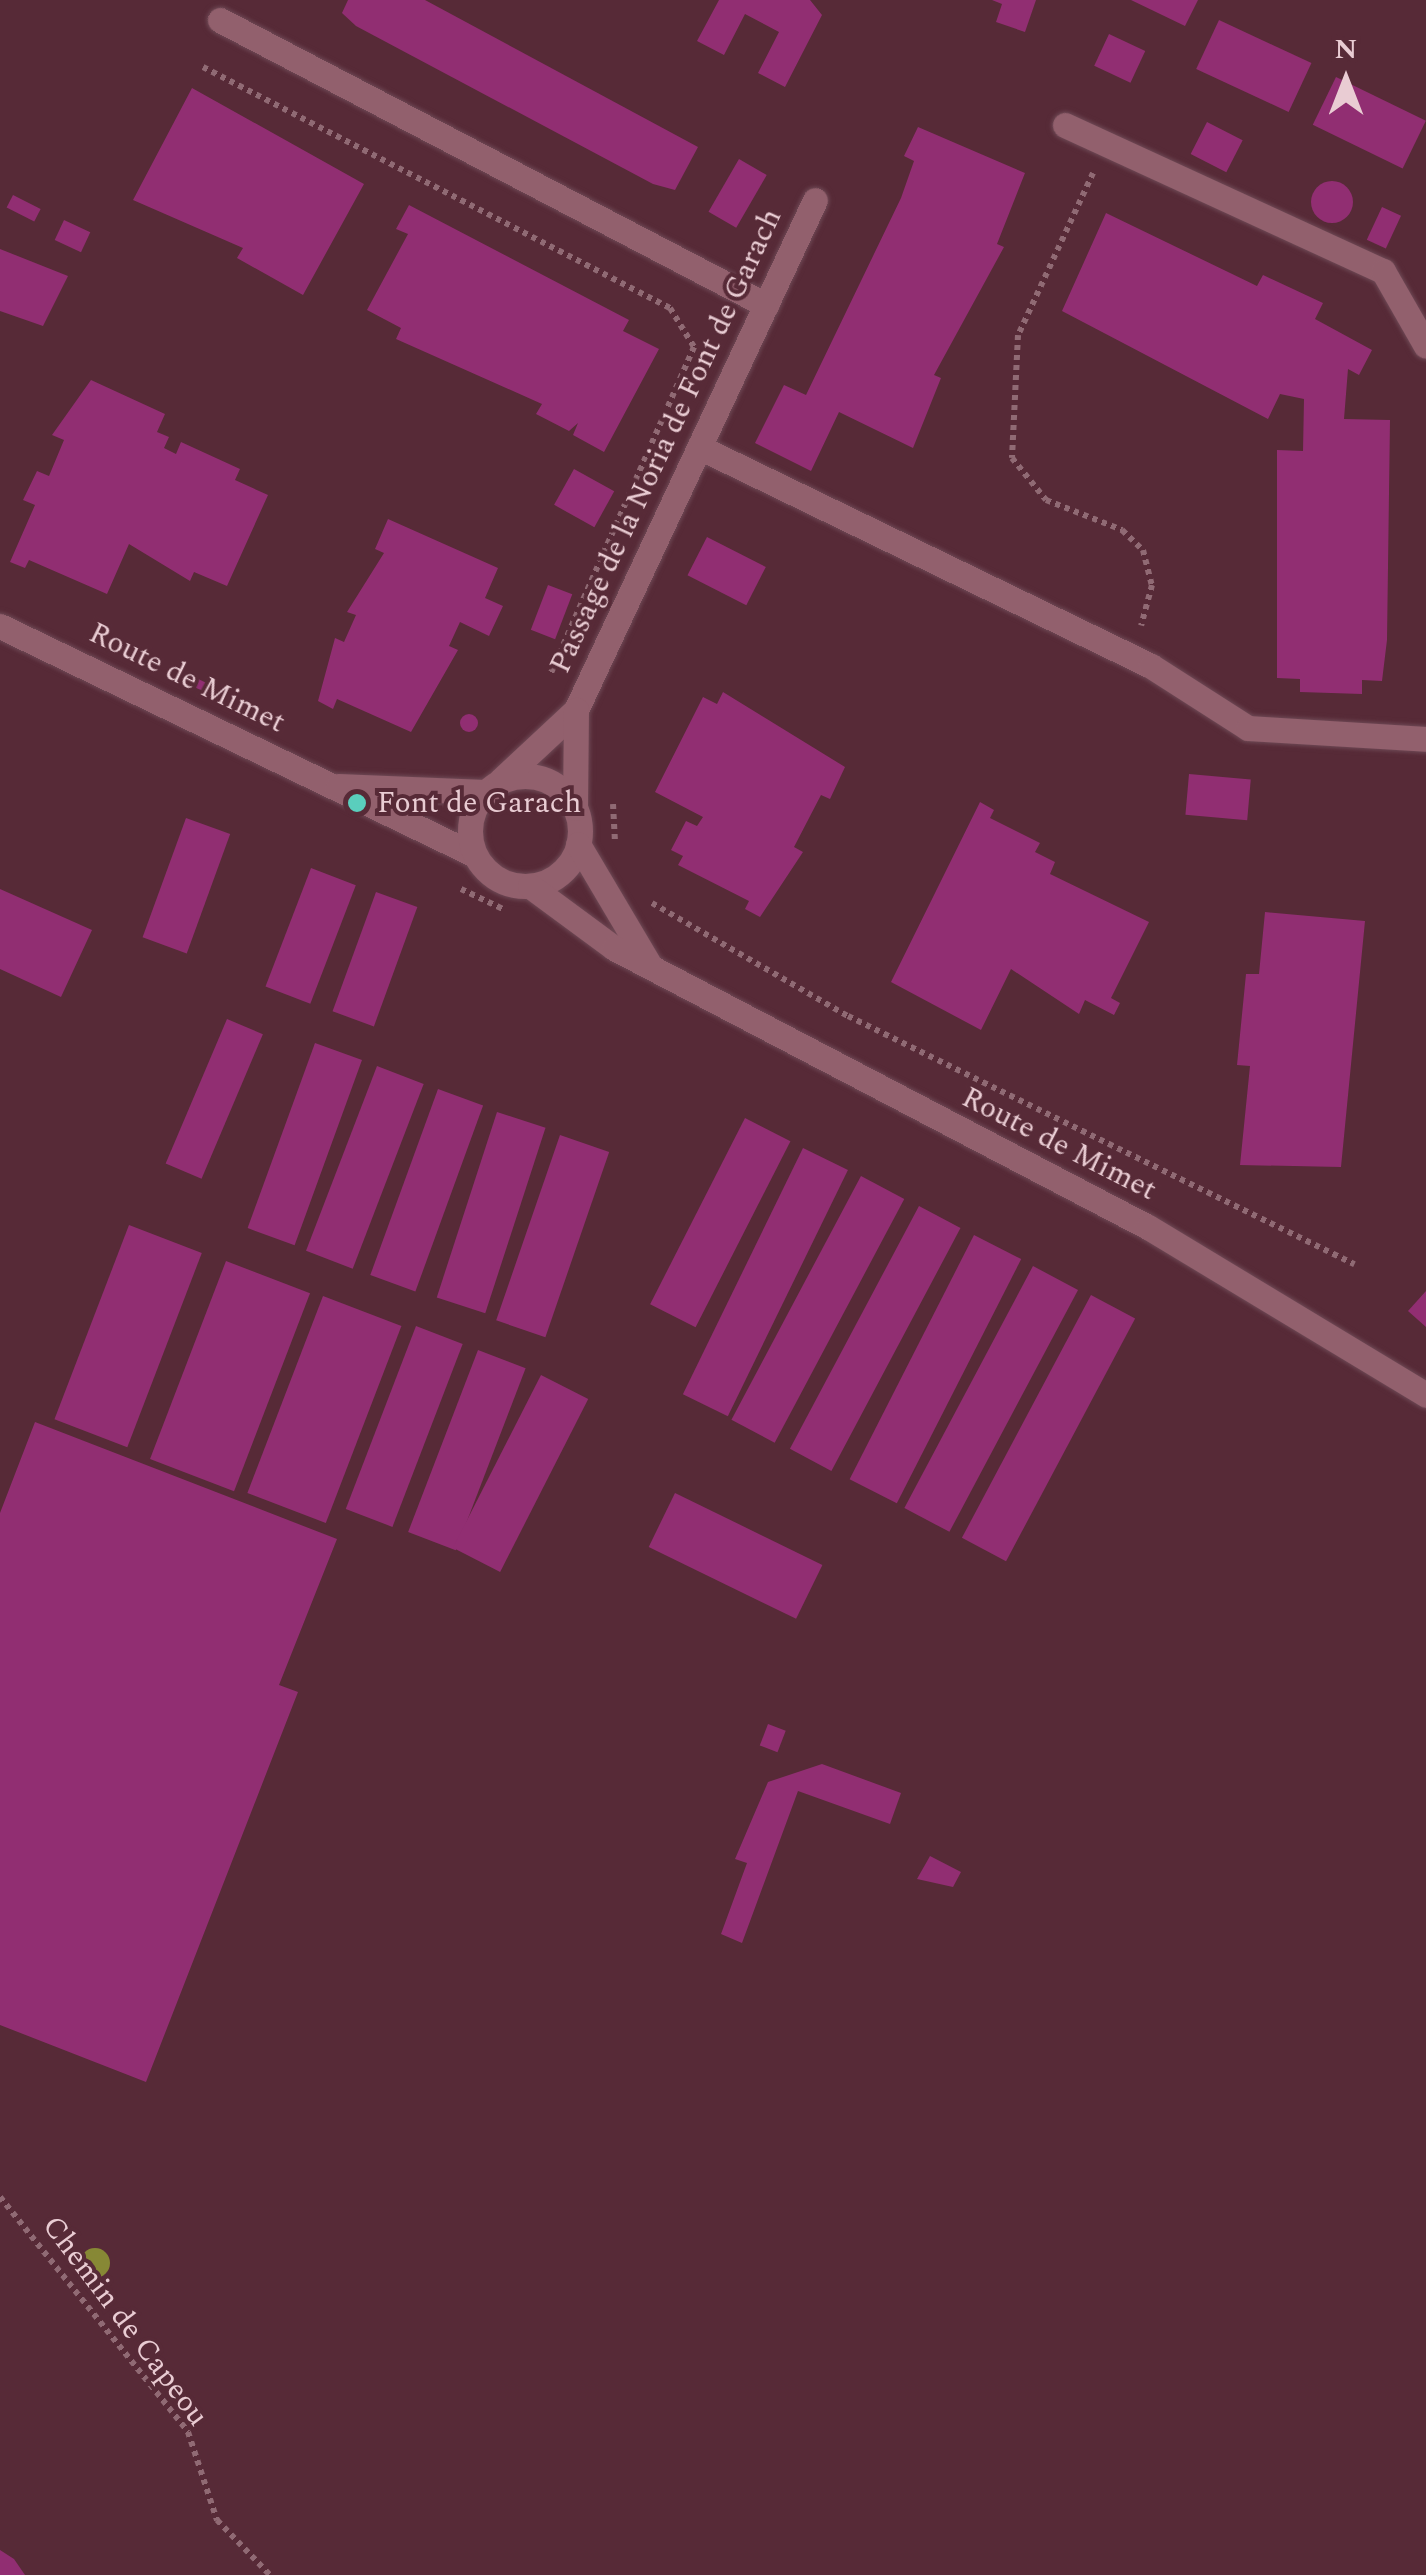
<!DOCTYPE html>
<html>
<head>
<meta charset="utf-8">
<style>
	body { margin:0 }
	#map { position:relative; width:1426px; height:2575px; overflow:hidden; background:#572a37; font-family:Spectral,serif }
	div>[style] { position:absolute }
	[style*='--x'] { left:calc(var(--x)*1px); top:calc(var(--y)*1px); width:calc(var(--w)*1px); rotate:calc(var(--a)*1deg) }
	.building>* { inset:0; background:#912e72; transform-origin:0 0 }
	.round { border-radius:50% }
	.path>* { height:6px; margin-top:-3px; transform-origin:0; background:repeating-linear-gradient(90deg,#906a74 0 5px,transparent 0 10px) }
	.roads { filter:drop-shadow(0 0 2px #6e4955) drop-shadow(0 0 2px #6e4955) }
	.minor>* { height:25px; margin:-12.5px; padding:0 12.5px; transform-origin:12.5px; border-radius:12.5px; background:#92606d }
	.minor>.ring { margin:-12.5px; padding:0; box-sizing:content-box; background:none; border:25px solid #92606d; border-radius:50% }
	.trees>* { width:30px; height:30px; margin:-15px; border-radius:50%; background:#878835 }
	.dots>* { width:28px; height:28px; translate:-50% -50%; box-sizing:border-box; border:5px solid #572a37; border-radius:50% }
	span { translate:-50% -50%; white-space:nowrap; text-align:center; line-height:1.15; -webkit-text-stroke:8px #572a37; paint-order:stroke }
	.street-label { font-size:30px; color:#e9ccd3 }
	.poi-label { font-size:30px; color:#e9ccd3 }
	.left { translate:0 -50%; text-align:left }
	.north { position:absolute; left:1296px; top:30px; width:100px; height:100px; -webkit-text-stroke:8px #572a37; paint-order:stroke; rotate:0deg; font-size:28px; font-weight:700; line-height:40px; text-align:center; color:#e9ccd3 }
	.north::after { content:''; display:block; margin:auto; width:35px; height:45px; background:#e9ccd3; clip-path:polygon(50% 0,100% 100%,50% 72%,0 100%) }
</style>
</head>
<body>
<div id="map">
	<div class="building">
		<i style="clip-path:polygon(348px 0,425px 0,698px 147px,675px 190px,653px 184px,356px 26px,342px 13px)"></i>
		<i style="clip-path:polygon(719px 0,810px 0,822px 15px,785px 87px,758px 73px,779px 32px,745px 14px,724px 55px,697px 41px)"></i>
		<i style="clip-path:polygon(1036px 0,1025px 32px,996px 22px,1002px 4px,992px 0)"></i>
		<i style="clip-path:polygon(1131px 0,1198px 0,1185px 26px)"></i>
		<i style="left:1219px;top:20px;width:102px;height:54px;rotate:25deg"></i>
		<i style="left:1109px;top:34px;width:40px;height:35px;rotate:25deg"></i>
		<i style="left:1336px;top:77px;width:100px;height:53px;rotate:26deg"></i>
		<i style="clip-path:polygon(192px 88px,364px 184px,303px 295px,237px 258px,243px 248px,133px 200px)"></i>
		<i style="left:1207px;top:122px;width:40px;height:36px;rotate:27deg"></i>
		<i style="clip-path:polygon(918px 127px,1025px 173px,997px 244px,1004px 247px,934px 375px,941px 378px,913px 448px,839px 412px,811px 471px,755px 443px,784px 385px,806px 395px,901px 198px,914px 161px,904px 156px)"></i>
		<i style="left:739px;top:159px;width:32px;height:61px;rotate:30deg"></i>
		<i class="round" style="left:1311px;top:181px;width:42px;height:42px"></i>
		<i style="left:13px;top:195px;width:31px;height:14px;rotate:27deg"></i>
		<i style="clip-path:polygon(409px 205px,629px 320px,623px 331px,659px 349px,604px 452px,573px 435px,578px 423px,569px 431px,536px 414px,542px 404px,396px 339px,401px 328px,367px 310px,408px 234px,396px 229px)"></i>
		<i style="left:1382px;top:207px;width:21px;height:36px;rotate:25deg"></i>
		<i style="clip-path:polygon(1106px 213px,1257px 286px,1263px 275px,1323px 303px,1315px 319px,1372px 350px,1359px 375px,1348px 369px,1344px 419px,1390px 420px,1387px 640px,1382px 681px,1362px 680px,1362px 694px,1300px 692px,1300px 679px,1277px 678px,1277px 450px,1303px 451px,1304px 399px,1280px 394px,1268px 419px,1062px 311px)"></i>
		<i style="left:64px;top:220px;width:29px;height:22px;rotate:25deg"></i>
		<i style="clip-path:polygon(0 249px,68px 276px,43px 326px,0 311px)"></i>
		<i style="clip-path:polygon(91px 380px,165px 414px,157px 432px,169px 437px,164px 448px,176px 454px,181px 442px,240px 469px,235px 480px,268px 495px,227px 586px,194px 572px,190px 581px,129px 544px,107px 594px,29px 560px,25px 568px,10px 562px,35px 505px,23px 500px,37px 471px,49px 476px,64px 440px,52px 435px)"></i>
		<i style="left:574px;top:469px;width:46px;height:41px;rotate:29deg"></i>
		<i style="clip-path:polygon(388px 519px,498px 568px,485px 598px,503px 606px,489px 636px,460px 622px,449px 646px,458px 650px,411px 732px,337px 699px,333px 709px,318px 701px,335px 638px,344px 642px,356px 615px,347px 612px,384px 553px,375px 549px)"></i>
		<i style="left:707px;top:537px;width:66px;height:43px;rotate:27deg"></i>
		<i style="left:548px;top:585px;width:26px;height:48px;rotate:21deg"></i>
		<i style="left:184px;top:672px;width:25px;height:9px;rotate:26deg"></i>
		<i style="clip-path:polygon(723px 692px,845px 767px,830px 799px,821px 795px,794px 847px,803px 852px,760px 917px,745px 909px,749px 901px,678px 865px,683px 856px,671px 850px,686px 821px,697px 826px,703px 817px,655px 792px,703px 697px,717px 704px)"></i>
		<i class="round" style="left:460px;top:714px;width:18px;height:18px"></i>
		<i style="left:1189px;top:774px;width:62px;height:41px;rotate:5deg"></i>
		<i style="clip-path:polygon(980px 802px,994px 810px,990px 818px,1040px 843px,1035px 852px,1055px 862px,1050px 874px,1149px 922px,1111px 998px,1120px 1003px,1114px 1015px,1085px 1000px,1079px 1014px,1011px 969px,981px 1030px,891px 982px)"></i>
		<i style="left:186px;top:818px;width:47px;height:127px;rotate:20deg"></i>
		<i style="left:311px;top:868px;width:48px;height:127px;rotate:21deg"></i>
		<i style="clip-path:polygon(0 889px,92px 930px,61px 997px,0 969px)"></i>
		<i style="left:376px;top:892px;width:44px;height:127px;rotate:20deg"></i>
		<i style="clip-path:polygon(1265px 912px,1365px 921px,1341px 1167px,1240px 1165px,1250px 1066px,1237px 1065px,1246px 974px,1259px 974px)"></i>
		<i style="left:227px;top:1019px;width:39px;height:157px;rotate:23deg"></i>
		<i style="left:315px;top:1043px;width:50px;height:197px;rotate:20deg"></i>
		<i style="left:377px;top:1066px;width:50px;height:198px;rotate:21deg"></i>
		<i style="left:438px;top:1089px;width:48px;height:198px;rotate:20deg"></i>
		<i style="left:497px;top:1112px;width:51px;height:195px;rotate:18deg"></i>
		<i style="left:745px;top:1118px;width:51px;height:209px;rotate:27deg"></i>
		<i style="left:560px;top:1135px;width:52px;height:196px;rotate:19deg"></i>
		<i style="left:803px;top:1148px;width:50px;height:274px;rotate:26deg"></i>
		<i style="left:861px;top:1176px;width:49px;height:276px;rotate:28deg"></i>
		<i style="left:919px;top:1206px;width:47px;height:275px;rotate:28deg"></i>
		<i style="left:129px;top:1225px;width:78px;height:208px;rotate:21deg"></i>
		<i style="left:974px;top:1235px;width:53px;height:274px;rotate:27deg"></i>
		<i style="left:226px;top:1261px;width:90px;height:212px;rotate:21deg"></i>
		<i style="left:1033px;top:1266px;width:51px;height:274px;rotate:28deg"></i>
		<i style="clip-path:polygon(1426px 1291px,1426px 1327px,1408px 1311px)"></i>
		<i style="left:1091px;top:1295px;width:50px;height:275px;rotate:28deg"></i>
		<i style="left:323px;top:1296px;width:84px;height:211px;rotate:21deg"></i>
		<i style="left:416px;top:1326px;width:50px;height:196px;rotate:21deg"></i>
		<i style="left:478px;top:1350px;width:51px;height:195px;rotate:21deg"></i>
		<i style="left:541px;top:1375px;width:53px;height:194px;rotate:27deg"></i>
		<i style="clip-path:polygon(35px 1422px,337px 1539px,279px 1685px,298px 1692px,146px 2082px,0 2025px,0 1513px)"></i>
		<i style="left:675px;top:1493px;width:164px;height:60px;rotate:26deg"></i>
		<i style="left:768px;top:1724px;width:19px;height:23px;rotate:21deg"></i>
		<i style="clip-path:polygon(822px 1764px,901px 1793px,890px 1824px,798px 1791px,742px 1943px,721px 1934px,747px 1863px,735px 1859px,768px 1782px)"></i>
		<i style="clip-path:polygon(930px 1856px,961px 1872px,953px 1887px,917px 1879px)"></i>
		<i style="clip-path:polygon(0 2550px,14px 2559px,25px 2575px,0 2575px)"></i>
	</div>
	<div class="path">
		<i style="--x:203;--y:67;--w:526;--a:27.3"></i>
		<i style="--x:670;--y:308;--w:46;--a:58.4"></i>
		<i style="--x:694;--y:347;--w:356;--a:113.7"></i>
		<i style="--x:1093;--y:173;--w:179;--a:114.8"></i>
		<i style="--x:1018;--y:335;--w:123;--a:92.8"></i>
		<i style="--x:1012;--y:458;--w:54;--a:51"></i>
		<i style="--x:1046;--y:500;--w:82;--a:21.5"></i>
		<i style="--x:1122;--y:530;--w:29;--a:44"></i>
		<i style="--x:1143;--y:550;--w:36;--a:76"></i>
		<i style="--x:1152;--y:585;--w:42;--a:105"></i>
		<i style="--x:613;--y:804;--w:37;--a:87"></i>
		<i style="--x:461;--y:889;--w:47;--a:25.5"></i>
		<i style="--x:652;--y:903;--w:226;--a:30"></i>
		<i style="--x:848;--y:1016;--w:564;--a:26.11"></i>
		<i style="--x:0;--y:2197;--w:301;--a:51.3"></i>
		<i style="--x:188;--y:2432;--w:93;--a:71.8"></i>
		<i style="--x:217;--y:2520;--w:76;--a:46.1"></i>
	</div>
	<div class="roads">
		<div class="minor">
			<i style="--x:220;--y:20;--w:616;--a:27.56"></i>
			<i style="--x:1065;--y:125;--w:350;--a:24.7"></i>
			<i style="--x:1383;--y:271;--w:86;--a:60.2"></i>
			<i style="--x:699;--y:447;--w:502;--a:25.85"></i>
			<i style="--x:1151;--y:666;--w:115;--a:32.6"></i>
			<i style="--x:1248;--y:728;--w:178;--a:3.5"></i>
			<i style="--x:0;--y:626;--w:527;--a:25.74"></i>
			<i style="--x:576;--y:710;--w:563;--a:-64.89"></i>
			<i class="ring" style="left:470px;top:776px;width:85px;height:85px"></i>
			<i style="--x:501;--y:780;--w:103;--a:-43"></i>
			<i style="--x:576;--y:710;--w:98;--a:90.6"></i>
			<i style="--x:338;--y:786;--w:147;--a:2.3"></i>
			<i style="--x:578;--y:844;--w:139;--a:59.4"></i>
			<i style="--x:530;--y:886;--w:104;--a:36.4"></i>
			<i style="--x:614;--y:948;--w:602;--a:27.59"></i>
			<i style="--x:1148;--y:1227;--w:325;--a:31.1"></i>
		</div>
	</div>
	<div class="trees">
		<i style="left:95px;top:2263px"></i>
	</div>
	<div class="dots">
		<i style="left:357px;top:803px;background:#5acebd"></i>
	</div>
	<div class="street-label">
		<span style="left:666px;top:441px;rotate:-65deg">Passage de la Noria de Font de Garach</span>
		<span style="left:187px;top:678px;rotate:26deg">Route de Mimet</span>
		<span style="left:1059px;top:1144px;rotate:27deg">Route de Mimet</span>
		<span style="left:125px;top:2321px;rotate:53deg">Chemin de Capeou</span>
	</div>
	<div class="poi-label">
		<span class="left" style="left:377px;top:803px">Font de Garach</span>
	</div>
	<div class="north">N</div>
</div>
</body>
</html>
